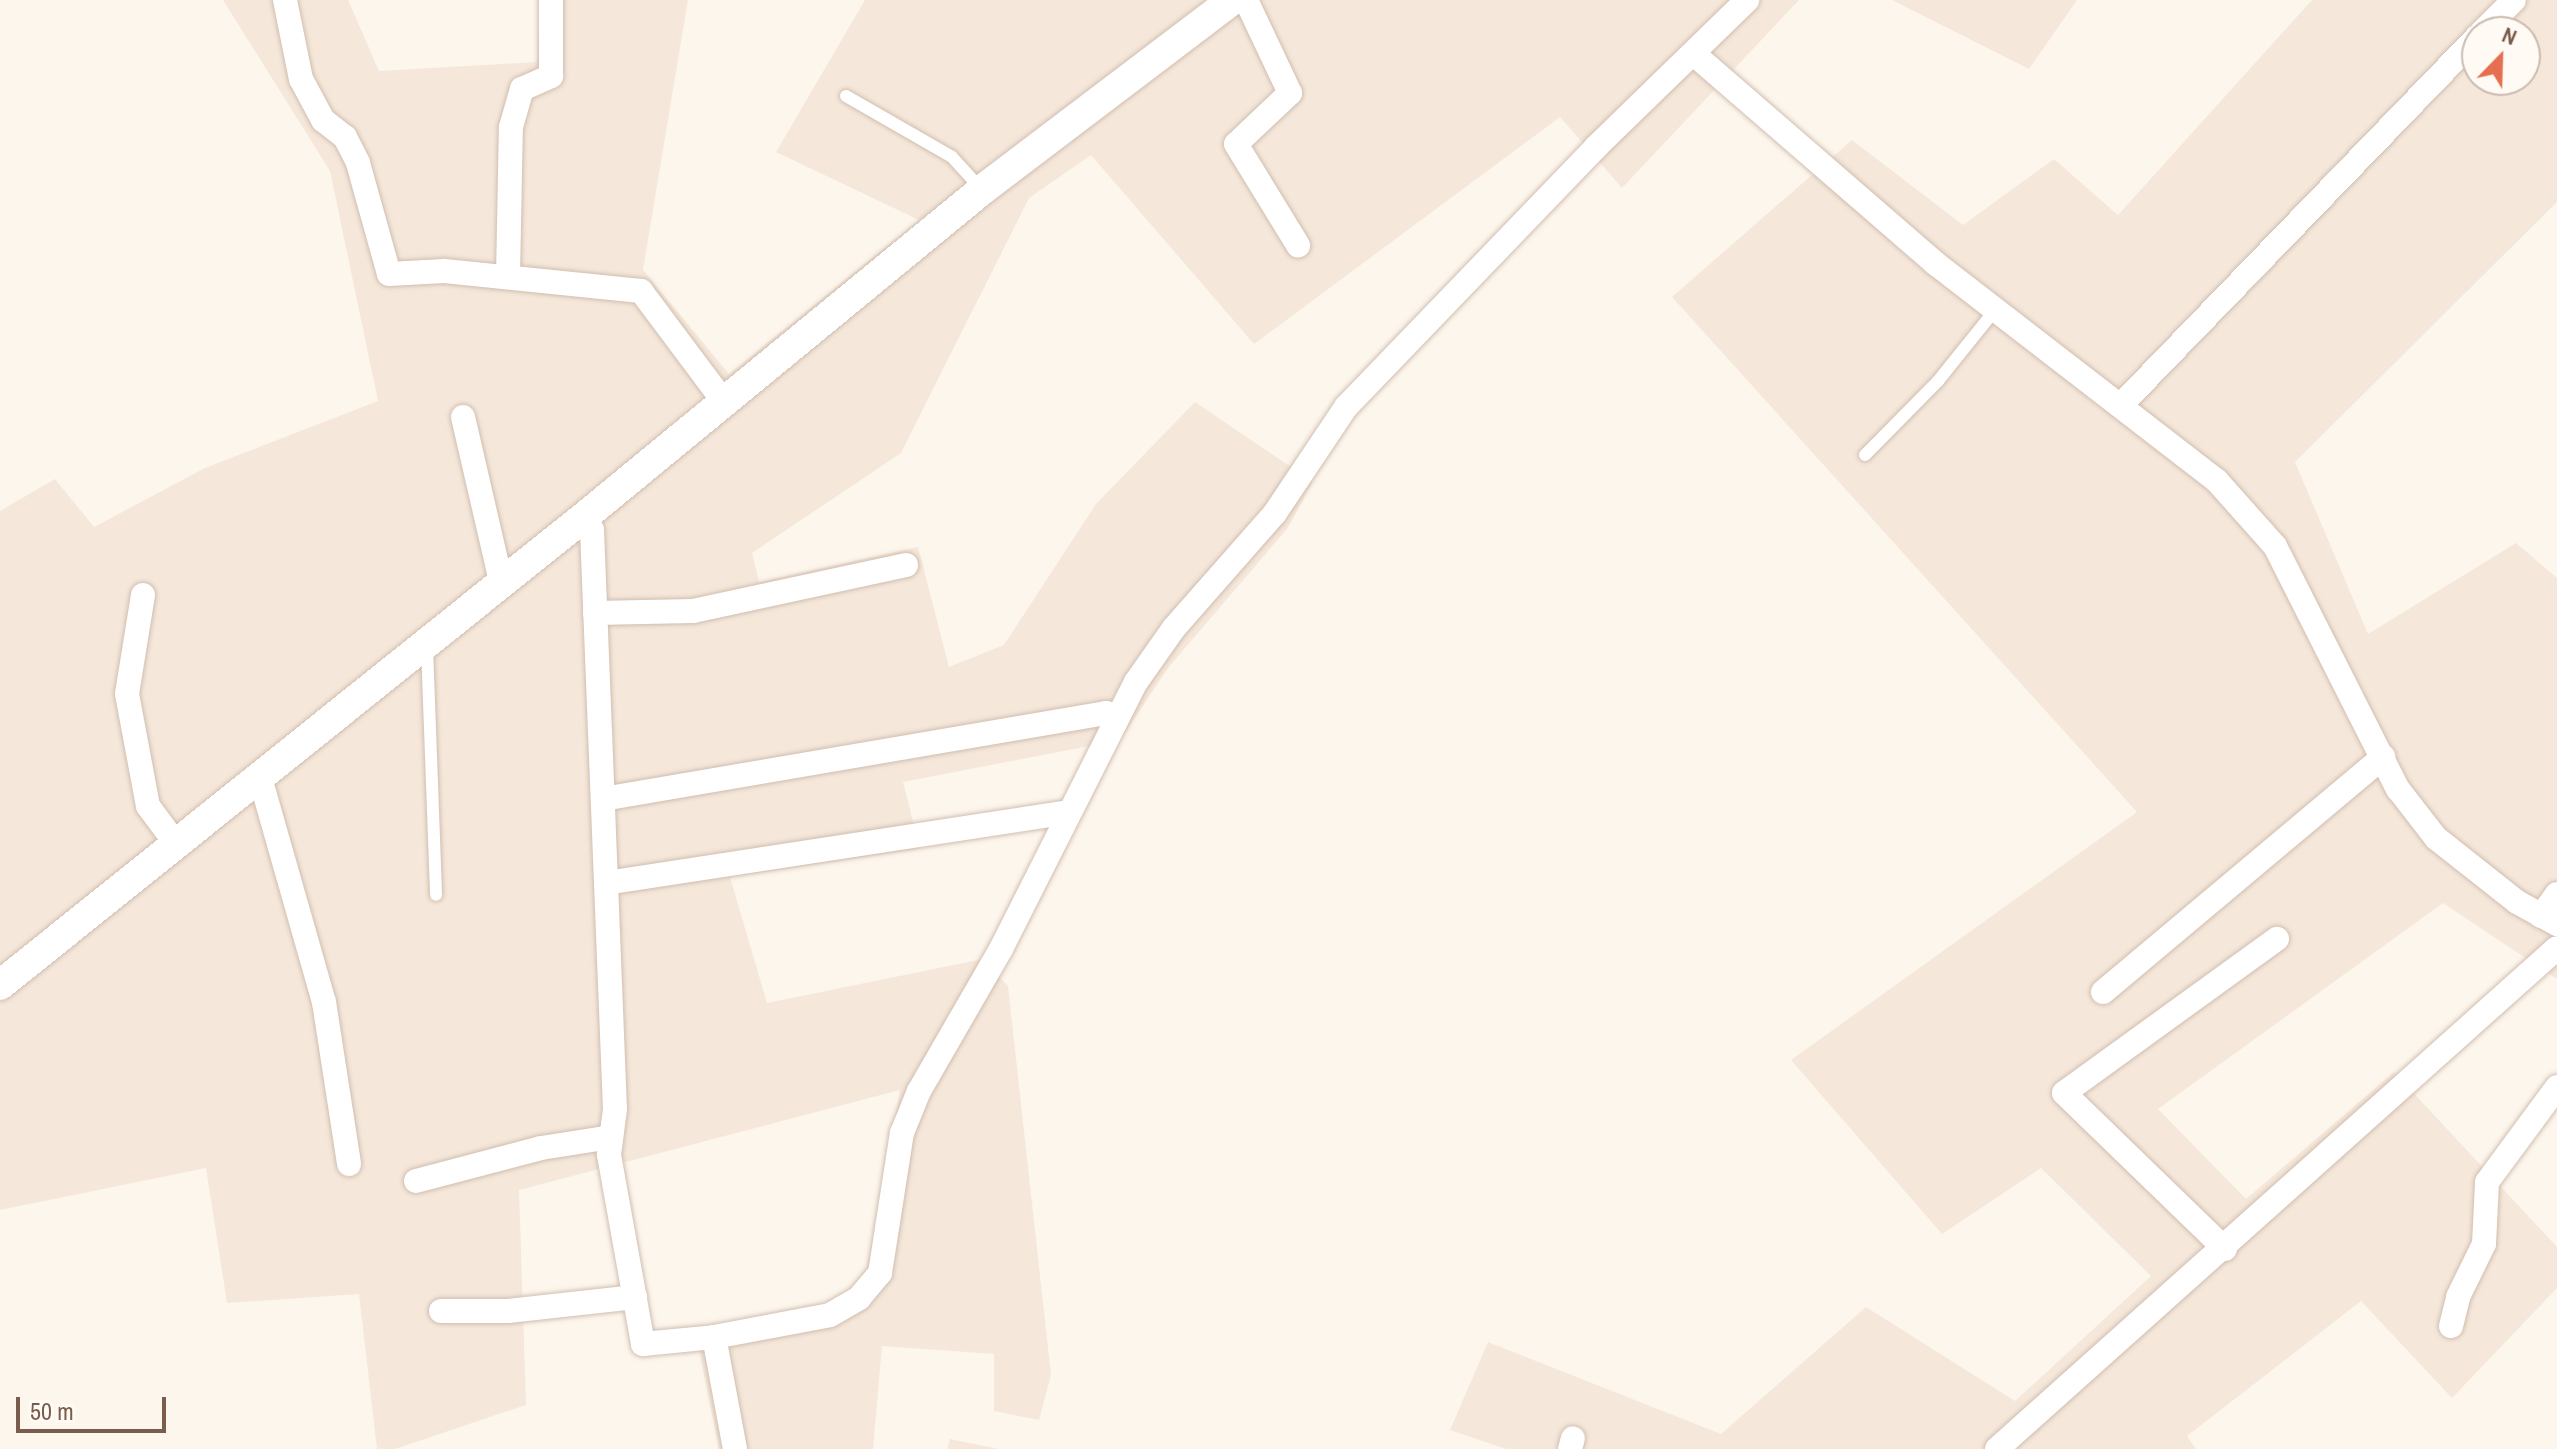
<!DOCTYPE html>
<html>
<head>
<meta charset="utf-8">
<style>
	body { margin:0 }
	#map { position:relative; width:2557px; height:1449px; overflow:hidden; background:#fdf6ec; font-family:"Archivo Narrow",sans-serif }
	div>[style] { position:absolute }
	[style*='--x'] { left:calc(var(--x)*1px); top:calc(var(--y)*1px); width:calc(var(--w)*1px); rotate:calc(var(--a)*1deg) }
	.residential>* { inset:0; background:#f5e8da }
	.roads { filter:drop-shadow(0 0 2px #d1beb0) drop-shadow(0 0 2px #d1beb0) }
	.service>* { height:12px; margin:-6px; padding:0 6px; transform-origin:6px; border-radius:6px; background:#fff }
	.minor>* { height:24px; margin:-12px; padding:0 12px; transform-origin:12px; border-radius:12px; background:#fff }
	.tertiary>* { height:30px; margin:-15px; padding:0 15px; transform-origin:15px; border-radius:15px; background:#fff }
	span { translate:-50% -50%; white-space:nowrap; text-align:center; line-height:1.15; -webkit-text-stroke:6px #fffaf3; paint-order:stroke }
	.north { position:absolute; left:2461px; top:16px; width:80px; height:80px; box-sizing:border-box; background:#fffaf3; border:2px solid #cabbb1; border-radius:50%; rotate:23deg; font-size:22px; font-weight:700; line-height:32px; text-align:center; color:#7a5c4d }
	.north::after { content:''; display:block; margin:auto; width:28px; height:36px; background:#e76f51; clip-path:polygon(50% 0,100% 100%,50% 72%,0 100%) }
	.scale { position:absolute; left:16px; top:1397px; width:150px; height:36px; box-sizing:border-box; border:4px solid #7a5c4d; border-top:0; padding-left:10px; font-size:24px; line-height:28px; white-space:nowrap; color:#7a5c4d; -webkit-text-stroke:6px #fffaf3; paint-order:stroke }
</style>
</head>
<body>
<div id="map">
	<div class="residential">
		<i style="clip-path:polygon(223px 0,348px 0,379px 71px,537px 62px,541px 0,688px 0,643px 270px,729px 374px,919px 220px,776px 152px,865px 0,1799px 0,1622px 188px,1560px 117px,1254px 344px,1091px 155px,1029px 198px,901px 453px,752px 553px,759px 582px,918px 547px,949px 667px,1004px 645px,1096px 504px,1195px 402px,1313px 482px,1287px 529px,1168px 668px,1120px 740px,903px 782px,920px 849px,730px 877px,767px 1003px,983px 959px,1008px 986px,1051px 1375px,1039px 1420px,994px 1411px,994px 1354px,882px 1346px,873px 1449px,719px 1449px,695px 1330px,827px 1306px,847px 1293px,867px 1268px,900px 1090px,519px 1190px,526px 1405px,395px 1449px,377px 1449px,359px 1294px,227px 1303px,206px 1168px,0 1210px,0 511px,55px 479px,94px 527px,205px 468px,378px 401px,330px 171px)"></i>
		<i style="clip-path:polygon(1892px 0,2077px 0,2029px 69px)"></i>
		<i style="clip-path:polygon(evenodd,2312px 0,2557px 0,2557px 202px,2295px 462px,2368px 634px,2516px 543px,2557px 578px,2557px 979px,2443px 903px,2158px 1109px,2246px 1199px,2394px 1072px,2557px 1247px,2557px 1288px,2452px 1398px,2361px 1301px,2187px 1436px,2196px 1449px,1506px 1449px,1450px 1430px,1488px 1342px,1721px 1434px,1866px 1307px,2015px 1401px,2151px 1276px,2041px 1168px,1942px 1234px,1791px 1060px,2137px 812px,1672px 297px,1852px 140px,1963px 225px,2054px 159px,2118px 215px,2312px 0,2477px 32px,2525px 32px,2525px 80px,2477px 80px,2477px 32px)"></i>
		<i style="clip-path:polygon(950px 1439px,999px 1449px,947px 1449px)"></i>
	</div>
	<div class="roads">
		<div class="service">
			<i style="--x:846;--y:96;--w:122;--a:29.9"></i>
			<i style="--x:952;--y:157;--w:45;--a:47.7"></i>
			<i style="--x:1865;--y:455;--w:104;--a:-45.4"></i>
			<i style="--x:1938;--y:381;--w:91;--a:-51.2"></i>
			<i style="--x:427;--y:647;--w:248;--a:87.9"></i>
		</div>
		<div class="minor">
			<i style="--x:285;--y:0;--w:81;--a:78.6"></i>
			<i style="--x:301;--y:79;--w:47;--a:61.8"></i>
			<i style="--x:323;--y:120;--w:28;--a:38"></i>
			<i style="--x:345;--y:137;--w:29;--a:63"></i>
			<i style="--x:358;--y:163;--w:115;--a:74.4"></i>
			<i style="--x:389;--y:274;--w:55;--a:-3.1"></i>
			<i style="--x:444;--y:271;--w:198;--a:5.8"></i>
			<i style="--x:641;--y:291;--w:139;--a:53.2"></i>
			<i style="--x:1246;--y:0;--w:103;--a:64.7"></i>
			<i style="--x:1290;--y:93;--w:74;--a:136.6"></i>
			<i style="--x:1236;--y:144;--w:119;--a:58.5"></i>
			<i style="--x:2482;--y:32;--w:45;--a:-45"></i>
			<i style="--x:1695;--y:55;--w:318;--a:40.9"></i>
			<i style="--x:1935;--y:263;--w:356;--a:37.7"></i>
			<i style="--x:2217;--y:481;--w:87;--a:48.3"></i>
			<i style="--x:2275;--y:546;--w:272;--a:63.2"></i>
			<i style="--x:2398;--y:789;--w:62;--a:52.2"></i>
			<i style="--x:2436;--y:838;--w:103;--a:38.3"></i>
			<i style="--x:2517;--y:902;--w:46;--a:28.8"></i>
			<i style="--x:508;--y:277;--w:150;--a:-88.9"></i>
			<i style="--x:511;--y:127;--w:40;--a:-74"></i>
			<i style="--x:522;--y:89;--w:32;--a:-24"></i>
			<i style="--x:551;--y:76;--w:76;--a:-90"></i>
			<i style="--x:2120;--y:406;--w:513;--a:-45.95"></i>
			<i style="--x:463;--y:417;--w:168;--a:77"></i>
			<i style="--x:584;--y:517;--w:15;--a:58"></i>
			<i style="--x:592;--y:530;--w:579;--a:87.73"></i>
			<i style="--x:615;--y:1109;--w:46;--a:97.4"></i>
			<i style="--x:609;--y:1155;--w:192;--a:79.8"></i>
			<i style="--x:643;--y:1344;--w:71;--a:-5.6"></i>
			<i style="--x:143;--y:595;--w:100;--a:99.2"></i>
			<i style="--x:127;--y:694;--w:114;--a:79.4"></i>
			<i style="--x:148;--y:806;--w:44;--a:53.4"></i>
			<i style="--x:595;--y:613;--w:98;--a:-1.2"></i>
			<i style="--x:693;--y:611;--w:218;--a:-12.2"></i>
			<i style="--x:259;--y:774;--w:237;--a:74.1"></i>
			<i style="--x:324;--y:1002;--w:164;--a:81.2"></i>
			<i style="--x:603;--y:799;--w:510;--a:-9.7"></i>
			<i style="--x:1106;--y:713;--w:12;--a:14"></i>
			<i style="--x:606;--y:883;--w:468;--a:-8.7"></i>
			<i style="--x:2541;--y:916;--w:27;--a:-54"></i>
			<i style="--x:2103;--y:992;--w:366;--a:-40"></i>
			<i style="--x:416;--y:1181;--w:129;--a:-14.8"></i>
			<i style="--x:541;--y:1148;--w:71;--a:-8.9"></i>
			<i style="--x:2225;--y:1249;--w:224;--a:-135.9"></i>
			<i style="--x:2064;--y:1093;--w:263;--a:-35.9"></i>
			<i style="--x:441;--y:1311;--w:67;--a:0"></i>
			<i style="--x:508;--y:1311;--w:128;--a:-6.3"></i>
			<i style="--x:2451;--y:1326;--w:30;--a:-76"></i>
			<i style="--x:2458;--y:1297;--w:59;--a:-63.9"></i>
			<i style="--x:2484;--y:1244;--w:62;--a:-87.2"></i>
			<i style="--x:2487;--y:1182;--w:118;--a:-53.6"></i>
			<i style="--x:735;--y:1449;--w:114;--a:-100.6"></i>
			<i style="--x:714;--y:1337;--w:118;--a:-10.7"></i>
			<i style="--x:830;--y:1315;--w:34;--a:-30"></i>
			<i style="--x:859;--y:1298;--w:33;--a:-50"></i>
			<i style="--x:880;--y:1273;--w:142;--a:-81.1"></i>
			<i style="--x:902;--y:1133;--w:45;--a:-68"></i>
			<i style="--x:919;--y:1091;--w:164;--a:-60"></i>
			<i style="--x:1001;--y:949;--w:299;--a:-63.2"></i>
			<i style="--x:1136;--y:682;--w:66;--a:-54.9"></i>
			<i style="--x:1174;--y:628;--w:153;--a:-48.7"></i>
			<i style="--x:1275;--y:513;--w:128;--a:-56.2"></i>
			<i style="--x:1346;--y:407;--w:361;--a:-46.1"></i>
			<i style="--x:1596;--y:147;--w:211;--a:-44.2"></i>
			<i style="--x:1570;--y:1449;--w:11;--a:-75"></i>
			<i style="--x:1997;--y:1449;--w:751;--a:-41.82"></i>
		</div>
		<div class="tertiary">
			<i style="--x:0;--y:985;--w:748;--a:-38.71"></i>
			<i style="--x:584;--y:517;--w:515;--a:-39.41"></i>
			<i style="--x:982;--y:190;--w:314;--a:-37.2"></i>
		</div>
	</div>
	<div class="north">N</div>
	<div class="scale">50 m</div>
</div>
</body>
</html>
